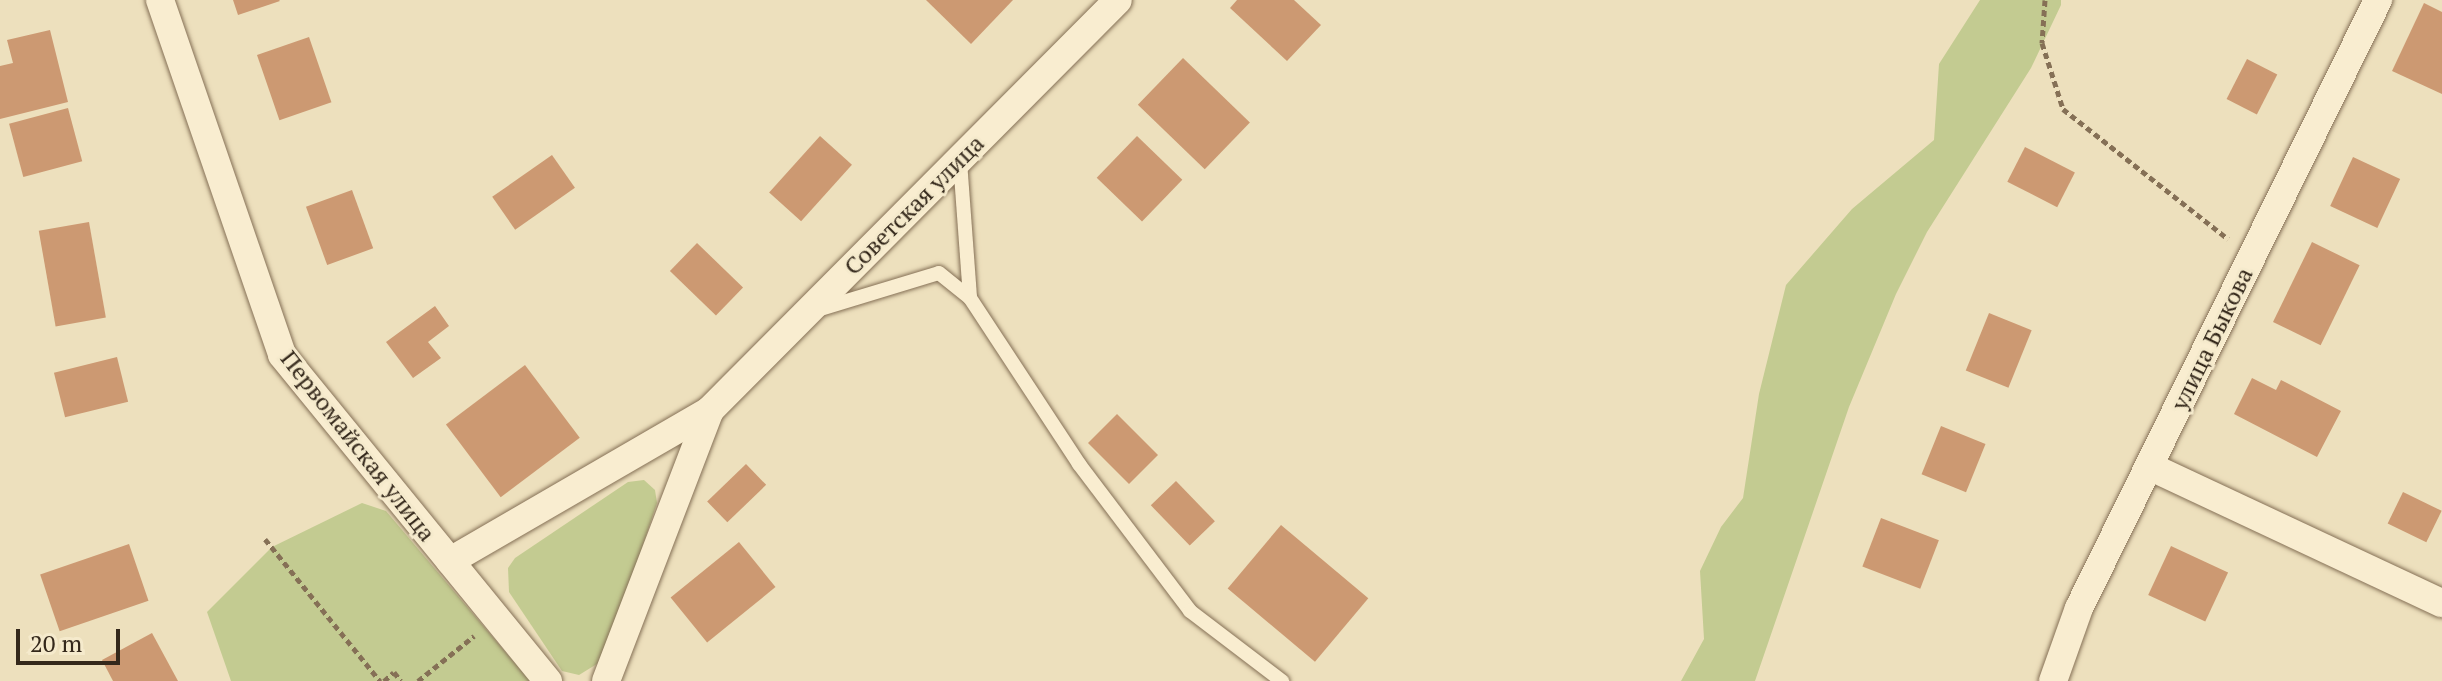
<!DOCTYPE html>
<html>
<head>
<meta charset="utf-8">
<style>
	body { margin:0 }
	#map { position:relative; width:2442px; height:681px; overflow:hidden; background:#ede0bd; font-family:"PT Serif",serif }
	div>[style] { position:absolute }
	[style*='--x'] { left:calc(var(--x)*1px); top:calc(var(--y)*1px); width:calc(var(--w)*1px); rotate:calc(var(--a)*1deg) }
	.green>* { inset:0; background:#c3cb91 }
	.building>* { inset:0; background:#cc9972; transform-origin:0 0 }
	.path>* { height:5px; margin-top:-2.5px; transform-origin:0; background:repeating-linear-gradient(90deg,#857056 0 6px,transparent 0 10px) }
	.roads { filter:drop-shadow(0 0 2px #857056) drop-shadow(0 0 2px #857056) }
	.lane>* { height:14px; margin:-7px; padding:0 7px; transform-origin:7px; border-radius:7px; background:#f9edd0 }
	.street>* { height:28px; margin:-14px; padding:0 14px; transform-origin:14px; border-radius:14px; background:#f9edd0 }
	span { translate:-50% -50%; white-space:nowrap; text-align:center; line-height:1.15; -webkit-text-stroke:6px #f5eacc; paint-order:stroke }
	.street-label { font-size:24px; color:#34281b }
	.scale { position:absolute; left:16px; top:629px; width:104px; height:36px; box-sizing:border-box; border:4px solid #34281b; border-top:0; padding-left:10px; font-size:24px; line-height:28px; white-space:nowrap; color:#34281b; -webkit-text-stroke:6px #f5eacc; paint-order:stroke }
</style>
</head>
<body>
<div id="map">
	<div class="green">
		<i style="clip-path:polygon(1980px 0,2061px 0,2061px 5px,2031px 68px,1927px 232px,1896px 294px,1849px 407px,1755px 681px,1681px 681px,1704px 639px,1700px 571px,1721px 527px,1743px 498px,1759px 394px,1786px 285px,1852px 209px,1934px 140px,1939px 64px)"></i>
		<i style="clip-path:polygon(644px 480px,655px 490px,657px 503px,605px 659px,579px 675px,562px 671px,509px 592px,508px 568px,515px 558px,628px 482px)"></i>
		<i style="clip-path:polygon(362px 503px,386px 511px,530px 681px,231px 681px,207px 612px,272px 547px)"></i>
	</div>
	<div class="building">
		<i style="clip-path:polygon(233px 0,279px 0,280px 1px,238px 15px)"></i>
		<i style="clip-path:polygon(926px 0,1013px 0,971px 44px)"></i>
		<i style="clip-path:polygon(1237px 0,1294px 0,1321px 25px,1287px 61px,1230px 8px)"></i>
		<i style="clip-path:polygon(2424px 3px,2442px 12px,2442px 94px,2392px 71px)"></i>
		<i style="clip-path:polygon(50px 30px,68px 102px,0 119px,0 66px,13px 63px,7px 40px)"></i>
		<i style="left:309px;top:37px;width:69px;height:55px;rotate:71deg"></i>
		<i style="left:1183px;top:58px;width:93px;height:65px;rotate:44deg"></i>
		<i style="left:2247px;top:59px;width:34px;height:45px;rotate:27deg"></i>
		<i style="left:68px;top:108px;width:55px;height:61px;rotate:75deg"></i>
		<i style="left:820px;top:136px;width:43px;height:76px;rotate:42deg"></i>
		<i style="left:1137px;top:136px;width:63px;height:58px;rotate:44deg"></i>
		<i style="left:2025px;top:147px;width:56px;height:39px;rotate:27deg"></i>
		<i style="left:552px;top:155px;width:40px;height:73px;rotate:55deg"></i>
		<i style="left:2353px;top:157px;width:52px;height:54px;rotate:25deg"></i>
		<i style="left:352px;top:190px;width:62px;height:49px;rotate:70deg"></i>
		<i style="left:89px;top:222px;width:97px;height:51px;rotate:80deg"></i>
		<i style="left:2312px;top:242px;width:53px;height:89px;rotate:26deg"></i>
		<i style="left:697px;top:243px;width:64px;height:39px;rotate:44deg"></i>
		<i style="clip-path:polygon(435px 306px,449px 326px,428px 342px,441px 358px,413px 378px,386px 342px)"></i>
		<i style="left:1989px;top:313px;width:46px;height:62px;rotate:22deg"></i>
		<i style="left:117px;top:357px;width:46px;height:65px;rotate:76deg"></i>
		<i style="left:525px;top:365px;width:91px;height:99px;rotate:53deg"></i>
		<i style="clip-path:polygon(2252px 378px,2276px 390px,2281px 380px,2341px 411px,2317px 457px,2234px 414px)"></i>
		<i style="left:1117px;top:414px;width:58px;height:41px;rotate:45deg"></i>
		<i style="left:1941px;top:426px;width:48px;height:52px;rotate:22deg"></i>
		<i style="left:746px;top:464px;width:29px;height:54px;rotate:46deg"></i>
		<i style="left:1176px;top:481px;width:56px;height:35px;rotate:46deg"></i>
		<i style="left:2403px;top:492px;width:43px;height:35px;rotate:26deg"></i>
		<i style="left:1881px;top:518px;width:62px;height:52px;rotate:21deg"></i>
		<i style="left:1281px;top:525px;width:114px;height:83px;rotate:40deg"></i>
		<i style="left:739px;top:542px;width:58px;height:88px;rotate:51deg"></i>
		<i style="left:129px;top:544px;width:60px;height:94px;rotate:71deg"></i>
		<i style="left:2171px;top:546px;width:63px;height:54px;rotate:25deg"></i>
		<i style="clip-path:polygon(152px 633px,178px 681px,113px 681px,102px 660px)"></i>
	</div>
	<div class="path">
		<i style="--x:2045;--y:0;--w:43;--a:94"></i>
		<i style="--x:2042;--y:43;--w:69;--a:72.3"></i>
		<i style="--x:2063;--y:109;--w:210;--a:38.2"></i>
		<i style="--x:265;--y:539;--w:183;--a:51"></i>
		<i style="--x:384;--y:681;--w:13;--a:-42"></i>
		<i style="--x:394;--y:672;--w:11;--a:52"></i>
		<i style="--x:418;--y:681;--w:72;--a:-38.8"></i>
	</div>
	<div class="roads">
		<div class="lane">
			<i style="--x:960;--y:161;--w:137;--a:85.8"></i>
			<i style="--x:970;--y:298;--w:199;--a:56.7"></i>
			<i style="--x:1079;--y:464;--w:184;--a:52.9"></i>
			<i style="--x:1190;--y:611;--w:116;--a:37.3"></i>
			<i style="--x:817;--y:310;--w:127;--a:-16.9"></i>
			<i style="--x:939;--y:273;--w:40;--a:39"></i>
		</div>
		<div class="street">
			<i style="--x:160;--y:0;--w:375;--a:71"></i>
			<i style="--x:282;--y:355;--w:421;--a:50.8"></i>
			<i style="--x:710;--y:410;--w:578;--a:-45.14"></i>
			<i style="--x:2149;--y:466;--w:323;--a:25.1"></i>
			<i style="--x:450;--y:561;--w:301;--a:-30.1"></i>
			<i style="--x:710;--y:410;--w:290;--a:111"></i>
			<i style="--x:2053;--y:681;--w:77;--a:-70.4"></i>
			<i style="--x:2079;--y:608;--w:678;--a:-63.81"></i>
		</div>
	</div>
	<div class="street-label">
		<span style="left:914px;top:205px;rotate:-45deg">Советская улица</span>
		<span style="left:2212px;top:339px;rotate:-64deg">улица Быкова</span>
		<span style="left:358px;top:446px;rotate:52deg">Первомайская улица</span>
	</div>
	<div class="scale">20 m</div>
</div>
</body>
</html>
